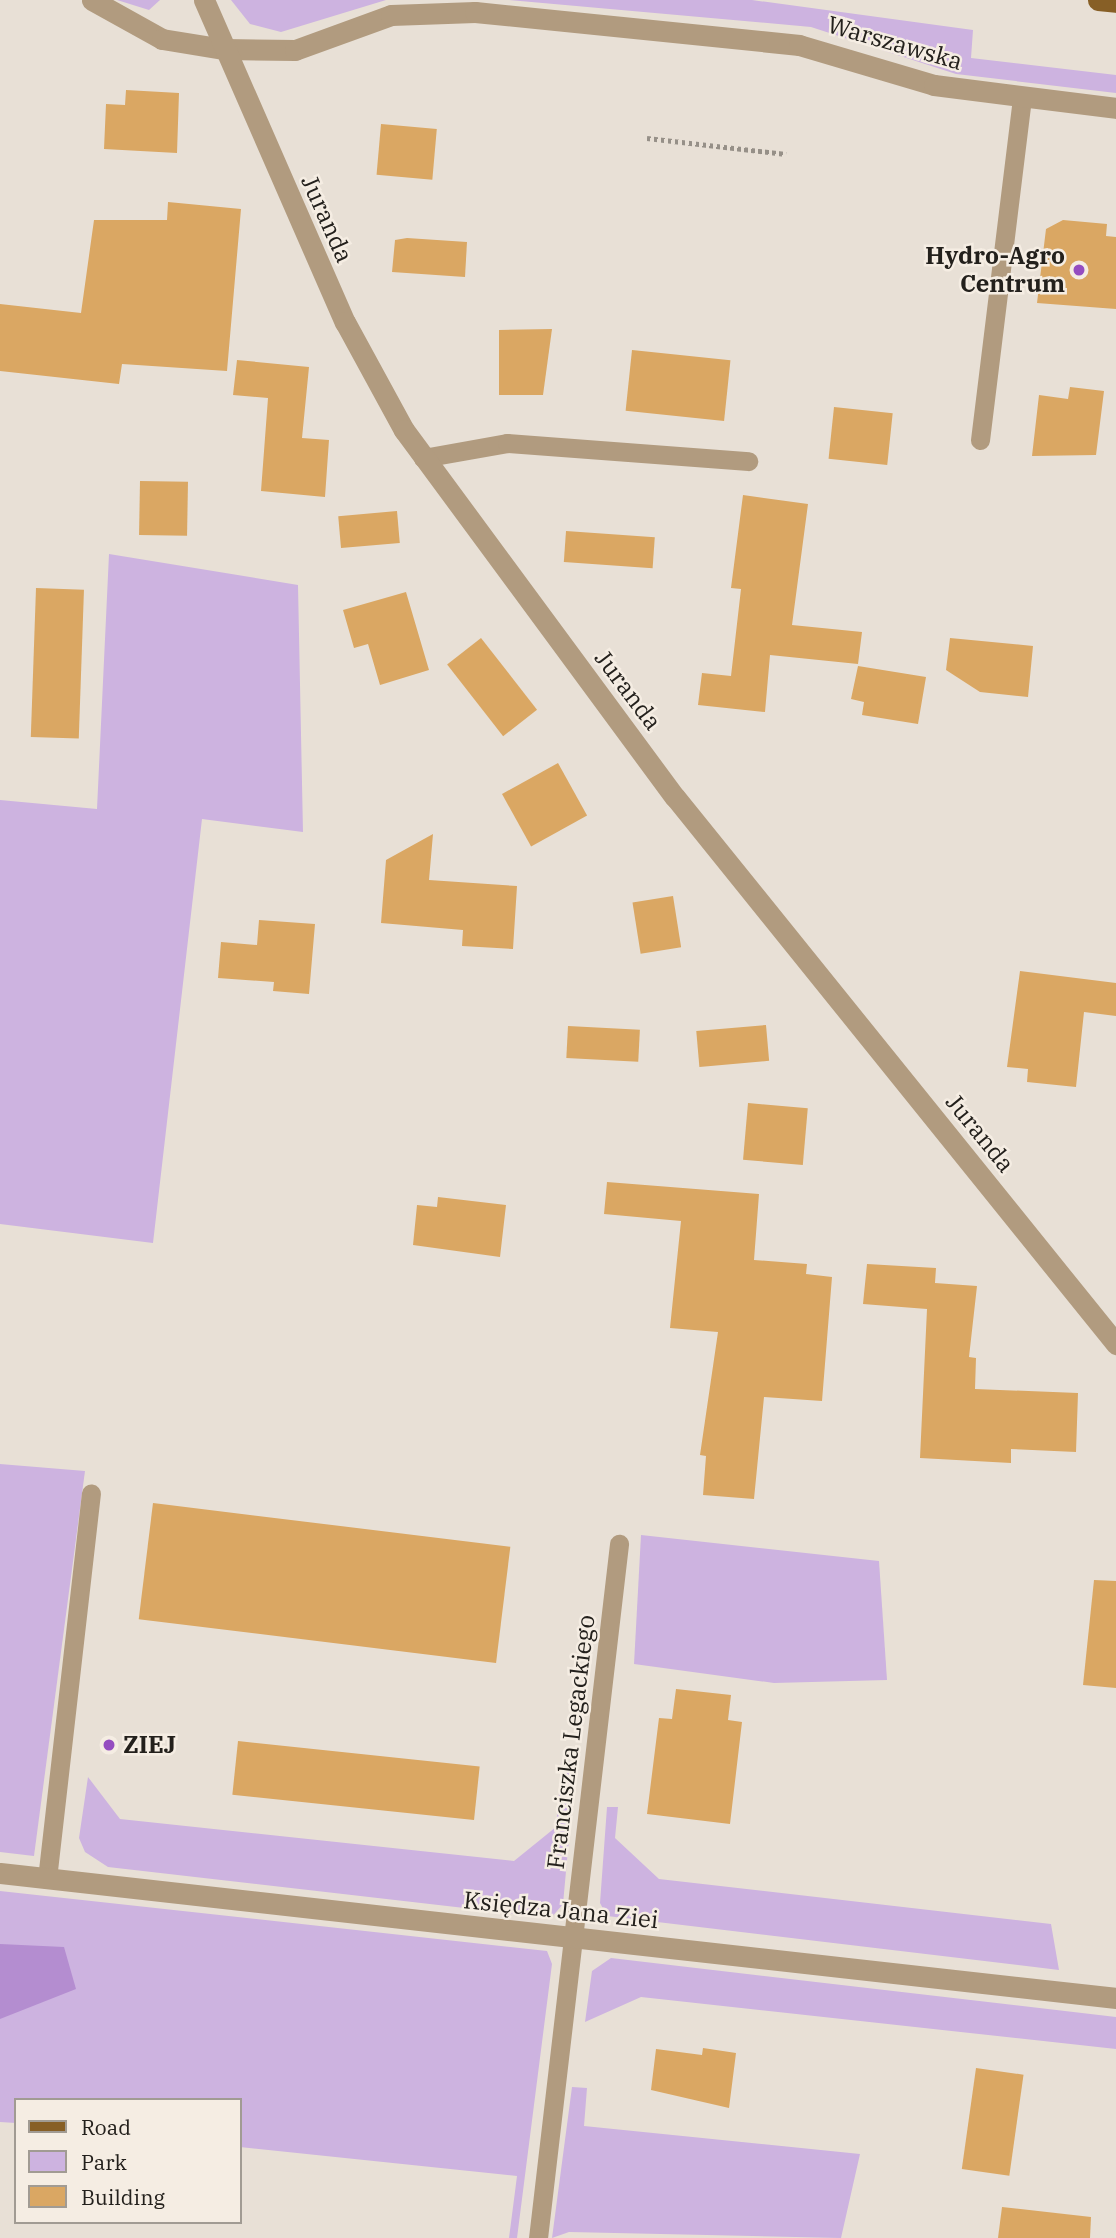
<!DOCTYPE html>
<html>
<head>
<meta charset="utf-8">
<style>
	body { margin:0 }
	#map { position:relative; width:1116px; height:2238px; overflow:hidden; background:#e8e0d6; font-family:"IBM Plex Serif",serif }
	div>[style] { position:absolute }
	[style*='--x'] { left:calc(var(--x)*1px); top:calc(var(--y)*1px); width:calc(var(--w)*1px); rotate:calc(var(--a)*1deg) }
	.green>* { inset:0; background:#cdb3e0 }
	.forest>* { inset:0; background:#b48dd0 }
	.building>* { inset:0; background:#daa763; transform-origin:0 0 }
	.path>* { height:4.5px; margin-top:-2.25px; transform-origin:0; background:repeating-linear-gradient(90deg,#969088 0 3.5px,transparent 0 7px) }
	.lane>* { height:19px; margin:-9.5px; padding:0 9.5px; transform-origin:9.5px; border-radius:9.5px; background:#b19b7f }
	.street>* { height:21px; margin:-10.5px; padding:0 10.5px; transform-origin:10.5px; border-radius:10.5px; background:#b19b7f }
	.primary>* { height:21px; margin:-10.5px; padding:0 10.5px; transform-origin:10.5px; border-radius:10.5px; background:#875f26 }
	.dots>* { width:19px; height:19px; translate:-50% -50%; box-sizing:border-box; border:4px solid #f5ede3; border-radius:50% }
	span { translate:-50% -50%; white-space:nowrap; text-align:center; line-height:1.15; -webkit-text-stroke:5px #f5ede3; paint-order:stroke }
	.street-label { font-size:24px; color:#23201c }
	.poi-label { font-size:24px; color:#23201c; font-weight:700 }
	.right { translate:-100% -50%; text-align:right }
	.left { translate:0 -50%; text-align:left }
	.legend { position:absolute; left:14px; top:2098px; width:228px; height:126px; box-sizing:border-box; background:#f5ede3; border:2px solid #a19b93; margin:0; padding:9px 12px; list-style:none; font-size:21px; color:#23201c }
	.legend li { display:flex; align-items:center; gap:14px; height:35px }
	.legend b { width:35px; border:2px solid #a19b93 }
</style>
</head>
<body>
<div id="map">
	<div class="green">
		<i style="clip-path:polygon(117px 0,160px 0,149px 10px)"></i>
		<i style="clip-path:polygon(231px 0,386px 0,281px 32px,250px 24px)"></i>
		<i style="clip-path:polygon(509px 0,752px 0,973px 30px,971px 58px,1116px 75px,1116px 93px,956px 74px,811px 27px)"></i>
		<i style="clip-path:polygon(109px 554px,298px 585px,303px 832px,202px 819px,153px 1243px,0 1224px,0 800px,97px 809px)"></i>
		<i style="clip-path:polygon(0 1464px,85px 1471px,34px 1856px,0 1852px)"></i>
		<i style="clip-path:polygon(641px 1535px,879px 1561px,887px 1680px,774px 1683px,634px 1664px)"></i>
		<i style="clip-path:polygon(562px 1760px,576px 1763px,563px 1904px,551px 1918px,108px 1867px,85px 1852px,79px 1838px,88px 1777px,120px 1819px,514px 1861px,556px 1827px)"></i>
		<i style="clip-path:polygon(607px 1807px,618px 1807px,615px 1838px,659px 1879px,1051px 1924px,1059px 1970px,607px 1916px,600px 1903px)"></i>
		<i style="clip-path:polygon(0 1891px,547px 1951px,552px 1964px,517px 2238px,509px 2238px,517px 2176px,240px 2147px,240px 2100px,16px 2100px,16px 2123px,0 2122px)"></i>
		<i style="clip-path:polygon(611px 1958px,1116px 2017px,1116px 2049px,641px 1997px,585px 2022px,592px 1971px)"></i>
		<i style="clip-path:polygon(572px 2087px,587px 2088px,584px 2126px,860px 2154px,841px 2238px,569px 2232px,552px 2238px)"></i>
	</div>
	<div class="forest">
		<i style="clip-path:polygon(0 1944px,64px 1947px,76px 1989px,0 2019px)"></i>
	</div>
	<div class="building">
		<i style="clip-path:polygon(126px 90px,179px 93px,177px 153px,104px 149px,106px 104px,125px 105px)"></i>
		<i style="left:381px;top:124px;width:56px;height:51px;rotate:5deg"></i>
		<i style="clip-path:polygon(168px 202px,241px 209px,227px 371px,122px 364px,119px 384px,0 371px,0 304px,81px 313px,94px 220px,167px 220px)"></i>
		<i style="clip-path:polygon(1063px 220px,1107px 224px,1106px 236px,1116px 237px,1116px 309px,1037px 303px,1046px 229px)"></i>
		<i style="clip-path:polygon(407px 238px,467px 242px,465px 277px,392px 272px,395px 240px)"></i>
		<i style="clip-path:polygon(552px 329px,543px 395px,499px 395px,499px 330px)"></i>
		<i style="left:632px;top:350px;width:99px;height:61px;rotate:6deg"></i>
		<i style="clip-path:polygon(237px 360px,309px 367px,302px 438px,329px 440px,325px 497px,261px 491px,268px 398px,233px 395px)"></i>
		<i style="clip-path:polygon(1070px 387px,1104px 391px,1096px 455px,1032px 456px,1039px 395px,1068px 399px)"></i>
		<i style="left:834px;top:407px;width:59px;height:52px;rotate:6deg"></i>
		<i style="left:140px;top:481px;width:48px;height:54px;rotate:1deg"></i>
		<i style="clip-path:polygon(743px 495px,808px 504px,792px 625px,862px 632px,858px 664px,770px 655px,765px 712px,698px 705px,702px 673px,731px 676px,741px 589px,731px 588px)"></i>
		<i style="left:397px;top:511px;width:32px;height:59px;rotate:85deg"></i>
		<i style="left:566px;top:531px;width:89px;height:31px;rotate:4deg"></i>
		<i style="left:36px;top:588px;width:48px;height:149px;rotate:2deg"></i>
		<i style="clip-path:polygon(406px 592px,429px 670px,380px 685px,368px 644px,354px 648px,343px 610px)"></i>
		<i style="left:481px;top:638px;width:91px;height:43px;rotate:52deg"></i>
		<i style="clip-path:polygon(950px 638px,1033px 646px,1028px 697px,980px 692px,946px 670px)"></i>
		<i style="clip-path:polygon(858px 666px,926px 677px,918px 724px,862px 715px,864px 702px,851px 699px)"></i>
		<i style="left:558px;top:763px;width:60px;height:64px;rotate:61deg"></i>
		<i style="clip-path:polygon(433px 834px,429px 880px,517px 886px,513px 949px,462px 946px,463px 930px,381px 923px,386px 860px)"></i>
		<i style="left:673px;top:896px;width:52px;height:41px;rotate:81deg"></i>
		<i style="clip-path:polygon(259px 920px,315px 924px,309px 994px,273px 991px,274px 982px,218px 978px,221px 942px,257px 945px)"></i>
		<i style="clip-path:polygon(1020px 971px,1116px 983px,1116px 1016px,1084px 1012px,1076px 1087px,1027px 1082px,1028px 1069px,1007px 1067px)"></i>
		<i style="left:766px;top:1025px;width:36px;height:70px;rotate:85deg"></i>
		<i style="left:568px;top:1026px;width:72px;height:32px;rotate:3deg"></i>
		<i style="left:748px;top:1103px;width:60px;height:57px;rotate:5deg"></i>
		<i style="clip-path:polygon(607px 1182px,759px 1194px,754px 1260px,807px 1264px,806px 1274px,832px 1277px,822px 1401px,764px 1397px,754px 1499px,703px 1495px,706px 1456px,700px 1455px,718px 1332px,670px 1328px,681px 1221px,604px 1214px)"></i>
		<i style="clip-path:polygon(438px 1197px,506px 1205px,500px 1257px,413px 1245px,417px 1205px,437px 1207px)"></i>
		<i style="clip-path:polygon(867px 1264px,936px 1268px,935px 1283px,977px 1286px,969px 1357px,976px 1358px,975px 1389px,1078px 1393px,1076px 1452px,1011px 1449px,1011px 1463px,920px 1458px,927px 1309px,863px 1304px)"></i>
		<i style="left:153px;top:1503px;width:360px;height:117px;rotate:7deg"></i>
		<i style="clip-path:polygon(1094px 1580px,1116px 1581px,1116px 1688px,1083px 1685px)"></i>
		<i style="clip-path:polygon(676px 1689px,731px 1695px,728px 1720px,742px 1722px,730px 1824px,647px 1814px,659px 1718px,672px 1719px)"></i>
		<i style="left:238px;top:1741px;width:243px;height:54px;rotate:6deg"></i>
		<i style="clip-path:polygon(703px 2048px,736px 2053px,729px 2108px,651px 2090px,656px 2049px,702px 2055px)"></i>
		<i style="left:976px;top:2068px;width:48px;height:102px;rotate:8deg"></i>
		<i style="clip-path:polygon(1002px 2207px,1091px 2217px,1090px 2238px,998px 2238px)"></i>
	</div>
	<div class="path">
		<i style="--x:647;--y:138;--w:140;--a:6.6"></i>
	</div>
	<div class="lane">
		<i style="--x:980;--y:440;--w:345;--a:-83"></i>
		<i style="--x:423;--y:458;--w:85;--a:-10.1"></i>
		<i style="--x:507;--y:443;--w:242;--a:4.3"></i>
		<i style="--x:47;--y:1879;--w:388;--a:-83.5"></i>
		<i style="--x:538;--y:2238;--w:699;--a:-83.34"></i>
	</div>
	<div class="street">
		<i style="--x:92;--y:0;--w:80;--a:29.1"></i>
		<i style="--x:162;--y:39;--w:63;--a:9.2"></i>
		<i style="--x:224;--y:49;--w:71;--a:0.8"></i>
		<i style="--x:295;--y:50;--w:102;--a:-20"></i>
		<i style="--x:391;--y:15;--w:84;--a:-2"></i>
		<i style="--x:475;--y:12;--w:326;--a:5.8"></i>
		<i style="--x:799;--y:45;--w:141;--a:16.5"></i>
		<i style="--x:934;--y:85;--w:183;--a:7.2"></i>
		<i style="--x:204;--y:0;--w:352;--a:66.4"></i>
		<i style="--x:345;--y:322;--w:123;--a:61.4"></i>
		<i style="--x:404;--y:430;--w:456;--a:53.6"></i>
		<i style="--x:675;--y:797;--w:703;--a:51.12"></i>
		<i style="--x:0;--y:1873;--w:1123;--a:6.39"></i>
	</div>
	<div class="primary">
		<i style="--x:1098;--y:0;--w:18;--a:6"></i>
	</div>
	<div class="dots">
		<i style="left:1079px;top:270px;background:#954dc0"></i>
		<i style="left:109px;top:1745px;background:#954dc0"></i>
	</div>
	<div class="street-label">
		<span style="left:895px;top:43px;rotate:16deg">Warszawska</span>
		<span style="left:327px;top:219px;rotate:66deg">Juranda</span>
		<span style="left:628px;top:690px;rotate:53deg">Juranda</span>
		<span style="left:980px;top:1133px;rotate:51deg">Juranda</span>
		<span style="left:571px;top:1742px;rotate:-83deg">Franciszka Legackiego</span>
		<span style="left:561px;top:1910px;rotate:6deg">Księdza Jana Ziei</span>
	</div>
	<div class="poi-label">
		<span class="right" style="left:1065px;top:270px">Hydro-Agro<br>Centrum</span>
		<span class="left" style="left:123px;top:1745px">ZIEJ</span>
	</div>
	<ul class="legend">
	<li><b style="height:9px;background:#875f26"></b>Road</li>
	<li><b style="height:19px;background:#cdb3e0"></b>Park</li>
	<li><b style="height:19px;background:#daa763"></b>Building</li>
	</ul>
</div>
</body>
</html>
